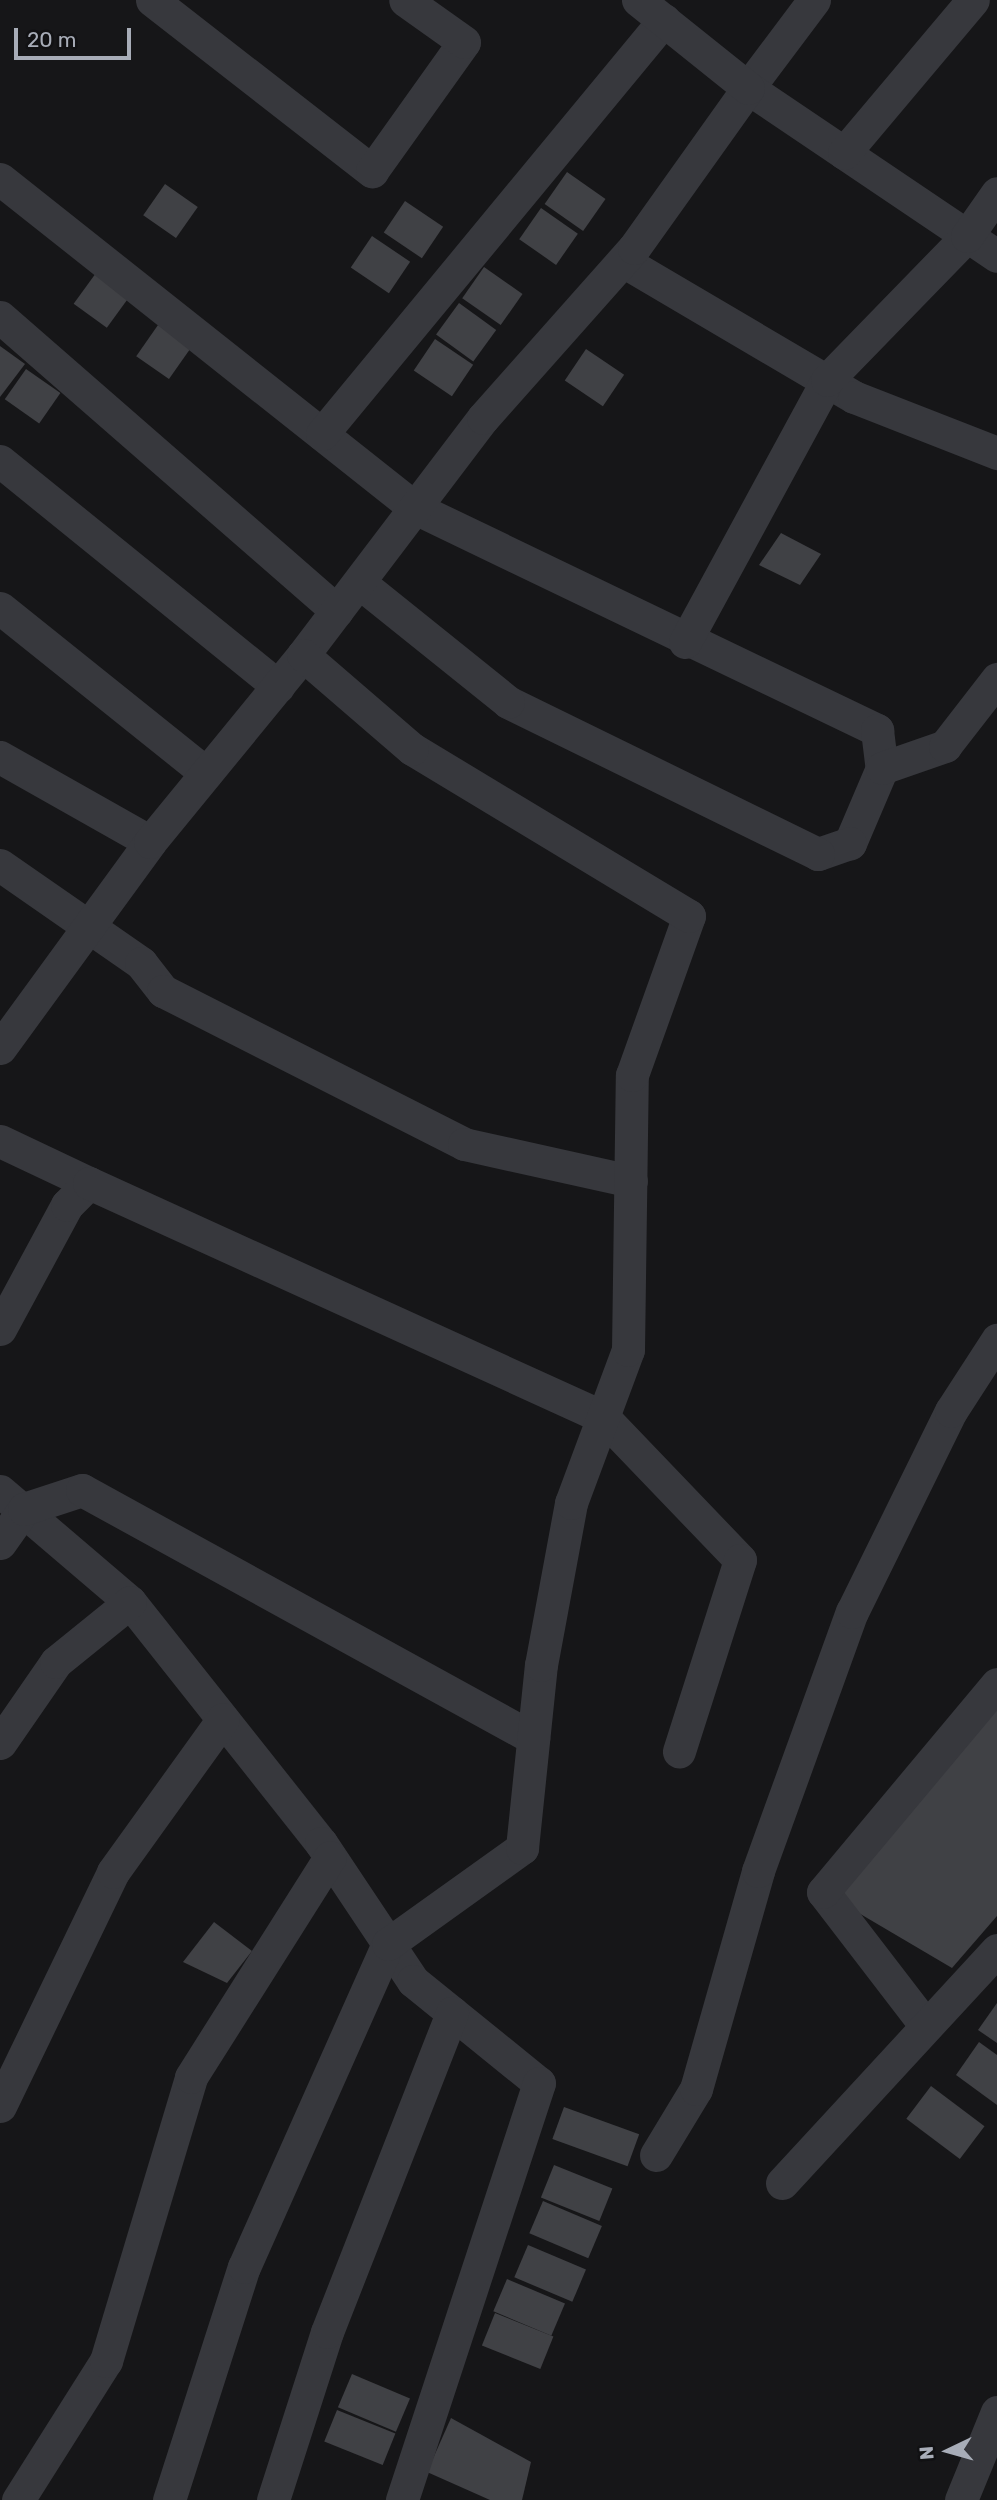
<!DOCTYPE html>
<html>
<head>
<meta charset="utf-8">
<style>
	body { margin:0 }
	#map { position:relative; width:997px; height:2500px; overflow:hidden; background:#161618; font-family:Rubik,sans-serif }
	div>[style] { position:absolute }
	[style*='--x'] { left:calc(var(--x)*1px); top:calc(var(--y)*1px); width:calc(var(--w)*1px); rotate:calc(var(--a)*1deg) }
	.building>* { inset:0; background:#404145; transform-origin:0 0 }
	.street>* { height:33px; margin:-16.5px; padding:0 16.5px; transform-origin:16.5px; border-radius:16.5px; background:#37383d }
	span { translate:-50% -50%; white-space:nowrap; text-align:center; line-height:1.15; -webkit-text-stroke:6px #111113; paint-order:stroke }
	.north { position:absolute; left:913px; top:2416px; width:70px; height:70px; -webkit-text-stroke:5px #111113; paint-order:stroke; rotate:265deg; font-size:19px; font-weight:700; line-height:28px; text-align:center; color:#a8adb8 }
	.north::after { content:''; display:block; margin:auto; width:24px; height:32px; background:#a8adb8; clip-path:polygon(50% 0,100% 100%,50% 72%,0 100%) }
	.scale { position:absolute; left:14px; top:28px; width:117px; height:32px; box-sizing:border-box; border:4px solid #a8adb8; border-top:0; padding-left:9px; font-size:21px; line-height:24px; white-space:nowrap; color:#a8adb8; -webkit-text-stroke:5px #111113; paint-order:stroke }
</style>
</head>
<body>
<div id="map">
	<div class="building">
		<i style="left:567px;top:172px;width:47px;height:39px;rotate:35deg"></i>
		<i style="left:165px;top:184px;width:40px;height:38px;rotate:35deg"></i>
		<i style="left:405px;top:201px;width:46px;height:38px;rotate:34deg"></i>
		<i style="left:541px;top:208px;width:45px;height:38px;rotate:35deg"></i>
		<i style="left:372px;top:236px;width:46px;height:38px;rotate:34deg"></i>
		<i style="left:484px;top:267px;width:47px;height:38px;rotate:35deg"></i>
		<i style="left:96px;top:273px;width:41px;height:38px;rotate:36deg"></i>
		<i style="left:459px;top:303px;width:46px;height:39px;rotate:36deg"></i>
		<i style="left:158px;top:325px;width:40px;height:38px;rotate:35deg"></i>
		<i style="left:435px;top:339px;width:46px;height:38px;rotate:34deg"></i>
		<i style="clip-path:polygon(0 346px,25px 364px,0 397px)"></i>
		<i style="left:586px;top:349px;width:46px;height:38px;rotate:34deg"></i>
		<i style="left:26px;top:369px;width:42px;height:37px;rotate:35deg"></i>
		<i style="clip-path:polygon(781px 533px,821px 554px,800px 585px,759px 565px)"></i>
		<i style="clip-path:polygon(997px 1684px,997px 1916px,952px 1968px,823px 1892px)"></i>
		<i style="clip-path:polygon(214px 1922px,252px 1951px,227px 1983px,183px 1962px)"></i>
		<i style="clip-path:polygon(997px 2003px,997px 2043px,978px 2030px)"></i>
		<i style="clip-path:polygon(979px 2042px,997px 2055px,997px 2105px,956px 2075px)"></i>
		<i style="left:931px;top:2086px;width:67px;height:41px;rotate:37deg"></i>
		<i style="left:564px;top:2107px;width:80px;height:34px;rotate:20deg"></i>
		<i style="left:554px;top:2165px;width:63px;height:35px;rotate:22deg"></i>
		<i style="left:543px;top:2201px;width:64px;height:35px;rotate:23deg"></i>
		<i style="left:528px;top:2245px;width:63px;height:35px;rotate:23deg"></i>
		<i style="left:507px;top:2279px;width:63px;height:35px;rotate:23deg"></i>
		<i style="left:495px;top:2313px;width:63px;height:35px;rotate:22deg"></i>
		<i style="left:352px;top:2374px;width:63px;height:36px;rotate:23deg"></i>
		<i style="left:337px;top:2410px;width:63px;height:34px;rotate:22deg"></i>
		<i style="clip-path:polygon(451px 2418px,531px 2462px,522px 2500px,490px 2500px,427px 2472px)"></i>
	</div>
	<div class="street">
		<i style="--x:152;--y:0;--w:279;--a:37.9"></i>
		<i style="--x:372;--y:171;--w:158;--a:-54.5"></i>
		<i style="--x:464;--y:42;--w:72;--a:-144.6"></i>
		<i style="--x:814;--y:0;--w:110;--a:126.9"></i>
		<i style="--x:748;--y:88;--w:300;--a:34"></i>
		<i style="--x:844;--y:153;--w:200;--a:-49.9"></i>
		<i style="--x:0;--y:179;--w:530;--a:38.41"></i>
		<i style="--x:415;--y:508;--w:513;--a:25.67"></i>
		<i style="--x:877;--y:730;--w:38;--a:83"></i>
		<i style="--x:882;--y:768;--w:82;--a:113.1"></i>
		<i style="--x:850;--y:843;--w:34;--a:161"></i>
		<i style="--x:818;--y:854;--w:345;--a:-153.9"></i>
		<i style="--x:508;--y:702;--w:191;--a:-141.2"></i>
		<i style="--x:623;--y:261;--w:268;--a:30.5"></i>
		<i style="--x:854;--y:397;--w:154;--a:21.4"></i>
		<i style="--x:0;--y:317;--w:447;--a:41.1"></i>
		<i style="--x:322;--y:434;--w:537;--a:-50.44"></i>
		<i style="--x:0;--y:461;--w:358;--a:39"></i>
		<i style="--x:0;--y:608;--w:264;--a:38.7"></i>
		<i style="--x:685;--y:642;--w:298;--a:-61.5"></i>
		<i style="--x:827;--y:380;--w:201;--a:-45.8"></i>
		<i style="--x:967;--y:236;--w:52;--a:-55.1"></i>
		<i style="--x:0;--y:757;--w:172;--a:29.5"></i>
		<i style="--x:882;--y:768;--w:67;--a:-19.2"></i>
		<i style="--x:945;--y:746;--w:85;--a:-52.2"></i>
		<i style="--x:0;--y:865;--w:172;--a:34.8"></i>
		<i style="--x:141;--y:963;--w:36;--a:52"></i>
		<i style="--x:163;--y:991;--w:338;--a:26.9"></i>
		<i style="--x:464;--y:1144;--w:171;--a:12.5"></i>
		<i style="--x:0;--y:1048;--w:255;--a:-53.9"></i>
		<i style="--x:150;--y:842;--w:242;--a:-50.7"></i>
		<i style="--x:303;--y:655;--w:298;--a:-52.8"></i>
		<i style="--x:483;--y:418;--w:227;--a:-48.4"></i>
		<i style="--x:634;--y:248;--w:196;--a:-54.5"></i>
		<i style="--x:748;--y:88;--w:141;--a:-141.3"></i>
		<i style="--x:0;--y:1141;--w:98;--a:25.3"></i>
		<i style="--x:0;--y:1329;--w:141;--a:-61.6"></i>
		<i style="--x:67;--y:1205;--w:31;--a:-45"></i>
		<i style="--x:89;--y:1183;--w:565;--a:24.48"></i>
		<i style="--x:603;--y:1417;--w:198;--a:46.2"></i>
		<i style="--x:740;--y:1560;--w:201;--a:107.7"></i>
		<i style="--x:0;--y:1491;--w:171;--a:40.5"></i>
		<i style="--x:130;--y:1602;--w:308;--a:51.6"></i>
		<i style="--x:321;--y:1843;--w:166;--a:56.3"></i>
		<i style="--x:413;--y:1981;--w:162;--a:39"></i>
		<i style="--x:539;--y:2083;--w:439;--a:108.2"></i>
		<i style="--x:0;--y:1543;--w:42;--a:-54.8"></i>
		<i style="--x:24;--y:1509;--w:61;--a:-18.1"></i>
		<i style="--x:82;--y:1490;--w:515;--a:28.81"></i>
		<i style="--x:0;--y:1743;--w:98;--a:-55.3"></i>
		<i style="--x:56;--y:1662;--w:95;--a:-39"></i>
		<i style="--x:926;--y:2026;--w:169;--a:-127.5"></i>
		<i style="--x:823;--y:1892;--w:271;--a:-50.1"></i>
		<i style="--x:0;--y:2106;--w:260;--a:-64.2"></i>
		<i style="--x:113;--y:1872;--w:188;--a:-54.3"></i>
		<i style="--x:656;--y:2155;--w:77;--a:-58.8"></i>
		<i style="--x:696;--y:2089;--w:227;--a:-74.1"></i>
		<i style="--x:758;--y:1871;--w:276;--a:-70.1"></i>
		<i style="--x:852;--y:1612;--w:224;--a:-63.8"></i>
		<i style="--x:951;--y:1411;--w:85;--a:-57.1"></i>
		<i style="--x:782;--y:2183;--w:317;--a:-47.3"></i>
		<i style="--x:18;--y:2500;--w:165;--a:-57.7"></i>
		<i style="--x:106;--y:2361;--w:296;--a:-73.3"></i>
		<i style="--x:191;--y:2077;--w:260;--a:-57.7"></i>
		<i style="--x:169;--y:2500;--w:245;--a:-72.2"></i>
		<i style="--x:244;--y:2267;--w:354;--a:-66"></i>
		<i style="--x:388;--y:1944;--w:165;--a:-35.6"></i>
		<i style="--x:522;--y:1848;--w:184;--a:-84.1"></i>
		<i style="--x:541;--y:1665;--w:165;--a:-79.5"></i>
		<i style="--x:571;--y:1503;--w:163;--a:-69.6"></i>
		<i style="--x:628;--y:1350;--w:275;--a:-89.2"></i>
		<i style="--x:632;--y:1075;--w:169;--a:-70.3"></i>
		<i style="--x:689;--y:916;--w:323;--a:-148.9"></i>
		<i style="--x:412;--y:749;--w:144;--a:-139.2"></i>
		<i style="--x:273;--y:2500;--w:176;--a:-72.2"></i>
		<i style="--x:327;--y:2332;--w:343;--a:-68.6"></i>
		<i style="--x:961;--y:2500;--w:95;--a:-67.8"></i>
	</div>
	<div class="north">N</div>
	<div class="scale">20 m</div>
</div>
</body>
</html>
